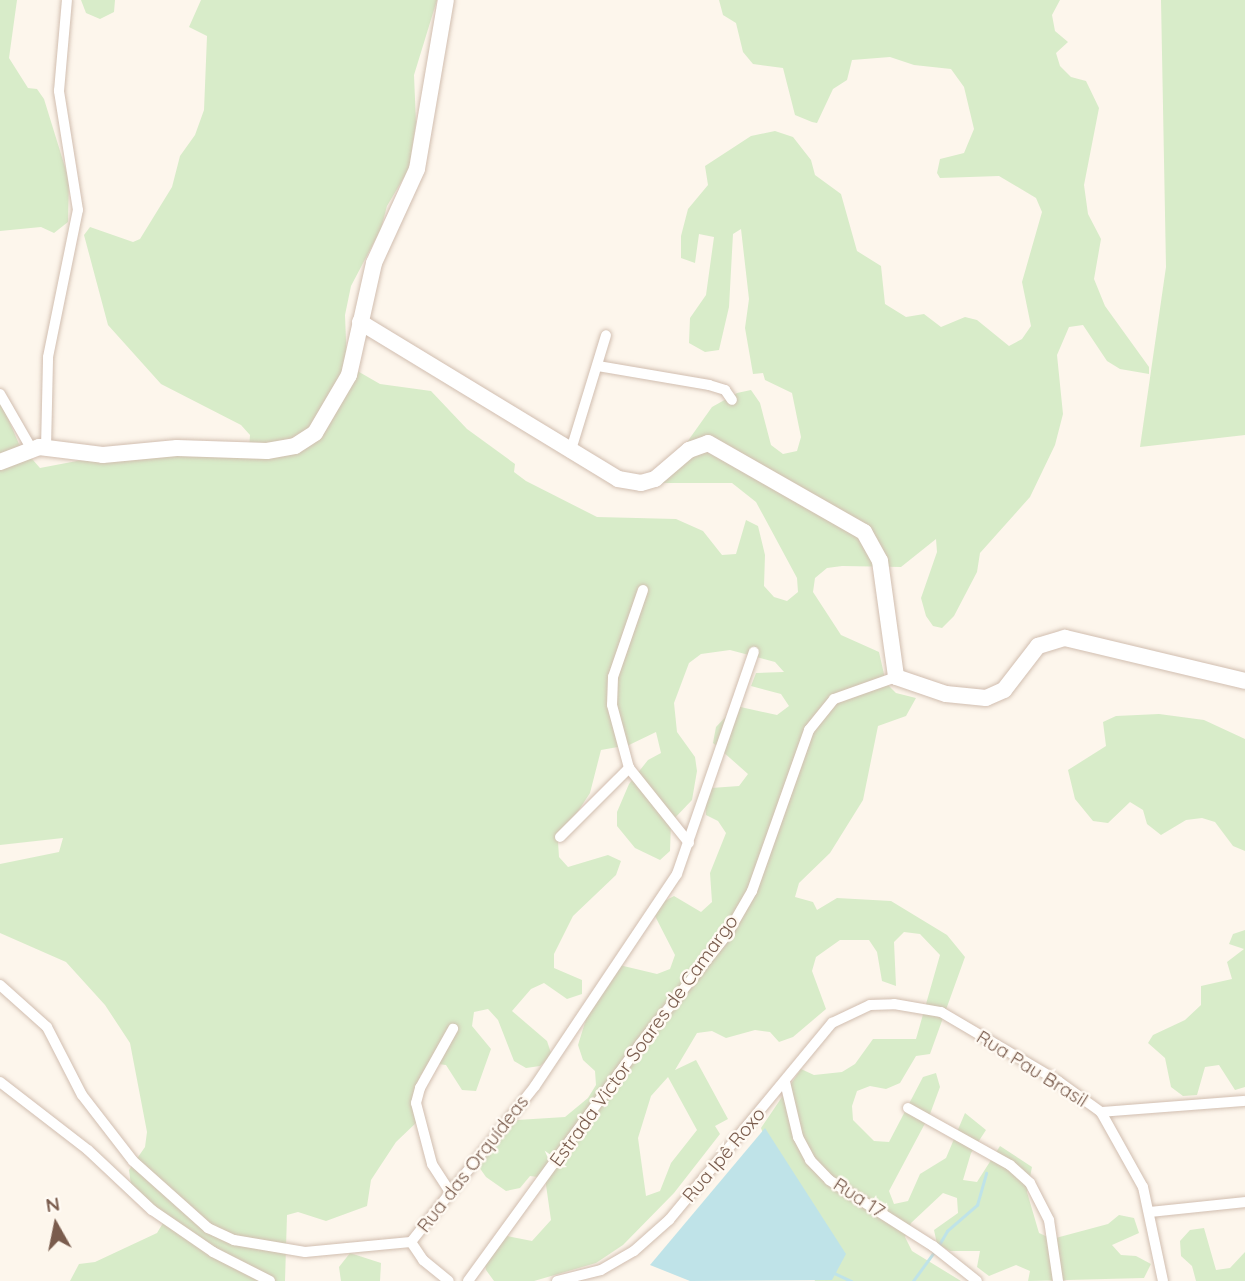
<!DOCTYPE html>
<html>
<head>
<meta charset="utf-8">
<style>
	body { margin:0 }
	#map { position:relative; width:1245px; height:1281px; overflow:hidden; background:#fdf6ec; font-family:Quicksand,sans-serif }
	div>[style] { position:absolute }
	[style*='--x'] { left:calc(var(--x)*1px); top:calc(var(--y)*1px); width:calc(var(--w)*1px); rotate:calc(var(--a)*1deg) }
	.green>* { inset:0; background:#d8ecc9 }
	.water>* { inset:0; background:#bfe3e8 }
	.stream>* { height:2.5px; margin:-1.25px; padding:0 1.25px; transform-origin:1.25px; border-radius:1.25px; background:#bfe3e8 }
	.roads { filter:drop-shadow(0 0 2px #d1beb0) drop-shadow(0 0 2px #d1beb0) }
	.street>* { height:10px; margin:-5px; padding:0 5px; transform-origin:5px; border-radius:5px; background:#fff }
	.secondary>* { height:16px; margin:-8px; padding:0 8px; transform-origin:8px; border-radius:8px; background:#fff }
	span { translate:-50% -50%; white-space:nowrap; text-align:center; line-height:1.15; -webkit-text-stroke:5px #fffaf3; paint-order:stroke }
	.street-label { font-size:19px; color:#7a5c4d }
	.north { position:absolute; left:21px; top:1190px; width:70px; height:70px; -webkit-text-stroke:5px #fffaf3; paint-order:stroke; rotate:351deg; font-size:19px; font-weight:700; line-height:28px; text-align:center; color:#7a5c4d }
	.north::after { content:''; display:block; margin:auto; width:24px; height:32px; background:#7a5c4d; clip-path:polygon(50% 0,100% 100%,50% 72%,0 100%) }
</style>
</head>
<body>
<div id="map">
	<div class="green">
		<i style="clip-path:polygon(0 0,17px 0,9px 58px,28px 88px,37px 89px,44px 99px,69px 180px,68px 222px,54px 233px,41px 227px,0 231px)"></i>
		<i style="clip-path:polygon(81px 0,115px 0,114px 12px,100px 19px,86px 13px)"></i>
		<i style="clip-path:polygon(evenodd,201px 0,437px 0,414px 75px,416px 123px,409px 169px,387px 206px,381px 229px,351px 286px,345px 315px,347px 365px,380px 384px,431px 391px,467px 429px,515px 464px,514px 472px,526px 481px,597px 517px,676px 519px,703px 531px,722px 555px,736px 554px,746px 520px,758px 526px,765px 555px,764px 586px,774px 597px,787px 601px,798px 592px,797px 578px,756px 502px,732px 483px,658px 483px,712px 407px,737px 393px,751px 390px,760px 403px,771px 445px,783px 454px,797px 451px,801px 437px,792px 393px,765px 380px,763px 373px,753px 374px,745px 328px,749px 299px,741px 229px,733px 234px,729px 307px,719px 350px,705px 352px,689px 343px,690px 318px,706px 295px,714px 237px,699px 234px,695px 263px,681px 258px,681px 236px,688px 209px,708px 185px,705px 166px,751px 136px,775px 131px,793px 137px,811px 160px,815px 175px,841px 194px,857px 251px,881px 266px,885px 304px,906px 317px,924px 314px,941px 327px,965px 317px,977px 320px,1009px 346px,1022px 339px,1031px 326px,1022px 282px,1042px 212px,1036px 198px,999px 176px,940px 178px,937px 173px,940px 159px,964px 153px,974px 129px,964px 87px,951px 69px,914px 65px,890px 57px,852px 60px,847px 80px,833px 89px,817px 123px,812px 122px,795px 115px,783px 68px,753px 64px,743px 52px,736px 23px,723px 15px,719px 0,1060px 0,1052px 15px,1055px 31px,1068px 42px,1056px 53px,1060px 66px,1071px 77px,1086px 81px,1099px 108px,1084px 185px,1088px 214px,1101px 239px,1094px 279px,1105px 306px,1149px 367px,1149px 374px,1120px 369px,1107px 361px,1083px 325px,1069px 327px,1057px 355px,1063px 414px,1055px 445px,1030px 497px,980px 553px,977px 572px,954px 616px,942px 628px,933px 626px,926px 616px,921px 598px,937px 552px,936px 539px,901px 567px,842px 566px,827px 568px,815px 578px,813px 592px,841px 635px,879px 652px,886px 683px,896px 693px,916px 698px,906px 716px,878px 726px,863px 800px,830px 853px,799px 883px,795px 897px,813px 902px,817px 910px,837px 898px,891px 901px,947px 935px,965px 957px,930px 1054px,916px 1056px,900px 1083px,886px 1089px,870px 1086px,857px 1091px,852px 1106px,853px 1120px,874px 1141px,889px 1142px,923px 1077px,936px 1073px,940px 1087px,930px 1114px,889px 1191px,894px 1204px,908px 1201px,920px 1174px,946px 1158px,965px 1113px,986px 1130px,971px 1153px,963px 1180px,977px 1182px,1000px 1146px,1032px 1167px,1027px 1192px,1039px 1233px,1052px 1239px,1108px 1224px,1119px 1215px,1134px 1218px,1139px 1233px,1112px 1245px,1121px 1255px,1136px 1256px,1151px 1264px,1144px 1278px,1028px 1281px,1030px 1271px,1016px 1265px,989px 1276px,977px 1267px,980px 1251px,950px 1251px,937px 1244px,934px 1230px,958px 1213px,957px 1198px,943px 1193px,911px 1223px,905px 1237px,912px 1251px,961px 1281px,815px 1281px,761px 1128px,801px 1069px,814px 1075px,842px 1072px,855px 1064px,873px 1039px,916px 1039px,940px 955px,920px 934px,904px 932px,894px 942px,896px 986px,882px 981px,877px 952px,869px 940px,840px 940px,816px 957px,812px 971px,826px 1009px,793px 1037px,779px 1042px,770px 1032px,755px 1030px,726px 1038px,712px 1031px,697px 1033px,675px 1070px,696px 1060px,728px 1119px,715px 1126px,720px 1134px,674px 1193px,623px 1245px,596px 1263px,534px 1281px,494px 1281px,486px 1270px,483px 1256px,502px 1235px,532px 1241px,551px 1220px,545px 1178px,530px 1176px,520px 1188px,506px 1191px,486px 1177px,479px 1167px,482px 1160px,517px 1120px,565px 1117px,588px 1098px,596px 1085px,595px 1071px,583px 1060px,578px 1045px,587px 1016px,615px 964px,657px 974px,670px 969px,675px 955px,655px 916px,661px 903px,674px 896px,701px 912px,712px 902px,710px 873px,726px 833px,718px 821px,706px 815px,705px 800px,711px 788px,739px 786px,748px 774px,713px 743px,716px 727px,736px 706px,777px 715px,789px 706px,781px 694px,751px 686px,756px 673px,784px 672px,775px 662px,730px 650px,701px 654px,689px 663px,674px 703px,677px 732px,695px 757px,697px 771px,692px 800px,671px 822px,670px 851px,660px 860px,635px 848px,617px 826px,617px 812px,629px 784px,648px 760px,661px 753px,656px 732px,629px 745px,601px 750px,590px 793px,558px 842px,559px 857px,568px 867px,608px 855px,621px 861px,616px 875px,573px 916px,554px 954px,554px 968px,582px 980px,582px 994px,567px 999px,544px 983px,531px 989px,512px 1011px,547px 1041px,552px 1056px,540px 1066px,526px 1068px,514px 1061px,498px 1020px,488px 1009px,474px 1012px,472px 1026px,491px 1049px,476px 1091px,462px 1090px,446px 1065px,431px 1063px,420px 1076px,419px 1120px,396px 1142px,371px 1180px,367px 1206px,326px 1221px,298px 1212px,287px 1215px,285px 1281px,70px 1281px,79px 1264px,95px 1262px,157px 1233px,163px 1223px,131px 1185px,129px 1170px,145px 1147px,147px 1132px,130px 1043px,105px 1005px,66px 962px,0 933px,0 864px,59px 852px,63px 838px,0 845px,0 400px,19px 444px,40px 468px,82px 460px,249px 450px,250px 435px,241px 425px,161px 384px,108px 325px,84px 235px,90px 227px,133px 242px,140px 239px,172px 187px,180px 156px,195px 135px,204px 110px,207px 36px,189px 27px,201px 0,668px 1077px,697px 1130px,671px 1163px,660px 1191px,646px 1196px,638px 1138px,651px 1096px,668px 1077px)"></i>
		<i style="clip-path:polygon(1161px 0,1245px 0,1245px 435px,1140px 447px,1166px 267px)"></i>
		<i style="clip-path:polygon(1159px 714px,1204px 720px,1245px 739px,1245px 851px,1233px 846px,1215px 822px,1202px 818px,1186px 820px,1161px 835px,1147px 824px,1143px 810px,1130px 802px,1108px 823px,1093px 821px,1075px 799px,1068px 770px,1106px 746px,1103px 722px,1116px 716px)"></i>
		<i style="clip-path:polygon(1245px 930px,1245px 1087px,1235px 1090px,1219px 1065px,1205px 1067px,1197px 1095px,1183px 1096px,1171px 1087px,1165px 1058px,1148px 1043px,1153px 1035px,1185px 1020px,1201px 1005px,1201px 986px,1232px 979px,1227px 962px,1244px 949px,1229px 944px,1233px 934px)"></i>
		<i style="clip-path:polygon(1204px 1228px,1216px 1270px,1230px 1268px,1245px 1252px,1245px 1281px,1196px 1281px,1192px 1266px,1181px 1256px,1180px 1241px,1190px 1230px)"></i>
		<i style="clip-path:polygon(350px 1253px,381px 1263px,380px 1281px,341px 1281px,339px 1267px)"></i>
	</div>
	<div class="water">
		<i style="clip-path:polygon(765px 1128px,846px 1254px,832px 1280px,690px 1281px,650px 1265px)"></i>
	</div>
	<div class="stream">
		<i style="--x:939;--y:1245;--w:16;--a:-60"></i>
		<i style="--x:947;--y:1231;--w:40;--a:-41"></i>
		<i style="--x:977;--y:1205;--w:33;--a:-74"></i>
		<i style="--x:834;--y:1273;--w:19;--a:25"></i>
		<i style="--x:913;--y:1281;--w:37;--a:-54"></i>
	</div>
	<div class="roads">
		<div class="street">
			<i style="--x:598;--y:366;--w:113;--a:9.7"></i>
			<i style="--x:709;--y:385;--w:17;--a:17"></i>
			<i style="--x:725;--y:390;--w:12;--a:55"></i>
			<i style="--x:0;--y:394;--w:62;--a:60.1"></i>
			<i style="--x:46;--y:448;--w:91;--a:-88.7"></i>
			<i style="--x:48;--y:357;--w:150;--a:-78.5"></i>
			<i style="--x:78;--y:210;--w:121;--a:-99.1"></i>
			<i style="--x:59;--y:91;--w:91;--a:-85"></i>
			<i style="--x:570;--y:453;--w:123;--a:-73"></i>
			<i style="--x:643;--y:590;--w:92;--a:109"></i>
			<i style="--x:613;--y:677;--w:28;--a:92"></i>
			<i style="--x:612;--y:705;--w:65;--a:74.9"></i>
			<i style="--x:629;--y:768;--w:96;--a:51.3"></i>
			<i style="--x:560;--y:837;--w:98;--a:-45"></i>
			<i style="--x:0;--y:985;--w:63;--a:41.8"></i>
			<i style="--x:47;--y:1027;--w:76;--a:62.8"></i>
			<i style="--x:82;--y:1095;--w:83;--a:52.3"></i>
			<i style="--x:133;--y:1161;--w:101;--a:41.8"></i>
			<i style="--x:208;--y:1228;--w:29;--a:25"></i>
			<i style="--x:234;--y:1240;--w:72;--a:9.6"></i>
			<i style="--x:305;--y:1252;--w:106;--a:-5.4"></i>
			<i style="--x:411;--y:1242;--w:199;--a:-51.5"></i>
			<i style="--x:535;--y:1086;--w:255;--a:-56.2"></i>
			<i style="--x:677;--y:874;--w:235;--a:-70.9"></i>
			<i style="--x:0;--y:1082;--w:111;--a:37.7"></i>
			<i style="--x:88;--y:1150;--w:88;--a:43.2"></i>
			<i style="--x:152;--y:1210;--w:74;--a:34.5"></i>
			<i style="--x:213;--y:1252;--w:64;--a:27"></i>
			<i style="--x:785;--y:1082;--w:57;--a:76.7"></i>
			<i style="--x:798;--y:1137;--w:26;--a:62"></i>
			<i style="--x:810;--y:1160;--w:28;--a:46"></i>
			<i style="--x:829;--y:1180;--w:123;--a:32.4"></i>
			<i style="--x:933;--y:1246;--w:56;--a:38.5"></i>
			<i style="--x:908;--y:1108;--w:117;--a:29.2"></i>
			<i style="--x:1010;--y:1165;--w:27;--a:42"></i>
			<i style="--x:1030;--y:1183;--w:42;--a:62.8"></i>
			<i style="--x:1049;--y:1220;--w:62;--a:81.6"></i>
			<i style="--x:1101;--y:1112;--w:144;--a:-4.4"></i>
			<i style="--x:450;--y:1192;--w:33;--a:-123"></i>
			<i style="--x:432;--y:1164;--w:63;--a:-104.7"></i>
			<i style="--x:416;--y:1103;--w:16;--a:-75"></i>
			<i style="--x:420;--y:1088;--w:68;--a:-60.8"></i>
			<i style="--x:1150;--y:1212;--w:96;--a:-6"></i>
			<i style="--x:411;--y:1242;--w:22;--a:56"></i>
			<i style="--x:423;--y:1260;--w:33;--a:39"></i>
			<i style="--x:468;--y:1281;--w:293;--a:-54"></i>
			<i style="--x:640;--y:1044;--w:138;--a:-51.5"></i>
			<i style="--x:726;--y:936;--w:52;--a:-60"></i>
			<i style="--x:752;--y:891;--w:171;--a:-70.5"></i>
			<i style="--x:809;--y:730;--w:40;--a:-51"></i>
			<i style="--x:834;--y:699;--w:66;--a:-19.5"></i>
			<i style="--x:557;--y:1281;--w:45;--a:-14"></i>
			<i style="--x:601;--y:1270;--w:38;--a:-30"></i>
			<i style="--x:634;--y:1251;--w:47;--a:-41.5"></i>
			<i style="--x:669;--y:1220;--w:256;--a:-50.4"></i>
			<i style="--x:832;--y:1023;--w:42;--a:-25.3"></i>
			<i style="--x:870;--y:1005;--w:24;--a:-2"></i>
			<i style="--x:894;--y:1004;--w:48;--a:9.7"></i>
			<i style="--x:941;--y:1012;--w:136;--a:30.5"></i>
			<i style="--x:1058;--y:1081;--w:53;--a:35.8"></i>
			<i style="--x:1101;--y:1112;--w:86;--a:60.8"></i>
			<i style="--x:1143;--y:1187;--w:96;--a:78"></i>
		</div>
		<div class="secondary">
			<i style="--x:360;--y:322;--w:302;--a:31.3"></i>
			<i style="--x:618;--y:479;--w:23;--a:10"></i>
			<i style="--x:641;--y:483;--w:15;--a:-16"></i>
			<i style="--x:655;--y:479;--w:45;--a:-40.5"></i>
			<i style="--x:689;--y:450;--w:20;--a:-20"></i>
			<i style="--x:708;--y:443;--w:180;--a:29.7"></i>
			<i style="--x:864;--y:532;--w:33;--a:61"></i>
			<i style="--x:880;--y:561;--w:117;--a:82.1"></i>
			<i style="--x:896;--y:677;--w:53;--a:18.8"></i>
			<i style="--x:946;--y:694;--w:40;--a:5.7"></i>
			<i style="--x:986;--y:698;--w:20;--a:-24"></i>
			<i style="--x:1004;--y:690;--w:56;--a:-52.3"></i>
			<i style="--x:1038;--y:646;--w:28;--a:-17"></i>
			<i style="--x:1065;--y:638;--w:185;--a:13.4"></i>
			<i style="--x:0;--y:462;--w:42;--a:-21"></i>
			<i style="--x:39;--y:447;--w:64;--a:7.1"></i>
			<i style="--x:103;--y:455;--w:74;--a:-5.4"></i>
			<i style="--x:177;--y:448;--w:90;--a:1.9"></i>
			<i style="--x:267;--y:451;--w:28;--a:-10"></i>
			<i style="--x:295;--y:446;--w:24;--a:-33"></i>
			<i style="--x:315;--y:433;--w:67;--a:-59.6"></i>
			<i style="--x:349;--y:375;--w:115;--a:-77.4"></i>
			<i style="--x:374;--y:263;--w:103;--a:-65.4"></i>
			<i style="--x:417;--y:169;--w:171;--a:-80.3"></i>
		</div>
	</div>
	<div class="street-label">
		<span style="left:644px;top:1041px;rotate:-54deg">Estrada Victor Soares de Camargo</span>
		<span style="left:1032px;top:1069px;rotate:32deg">Rua Pau Brasil</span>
		<span style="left:724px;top:1155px;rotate:-50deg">Rua Ipê Roxo</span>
		<span style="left:473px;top:1164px;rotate:-52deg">Rua das Orquídeas</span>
		<span style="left:859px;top:1198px;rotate:33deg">Rua 17</span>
	</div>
	<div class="north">N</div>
</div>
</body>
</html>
